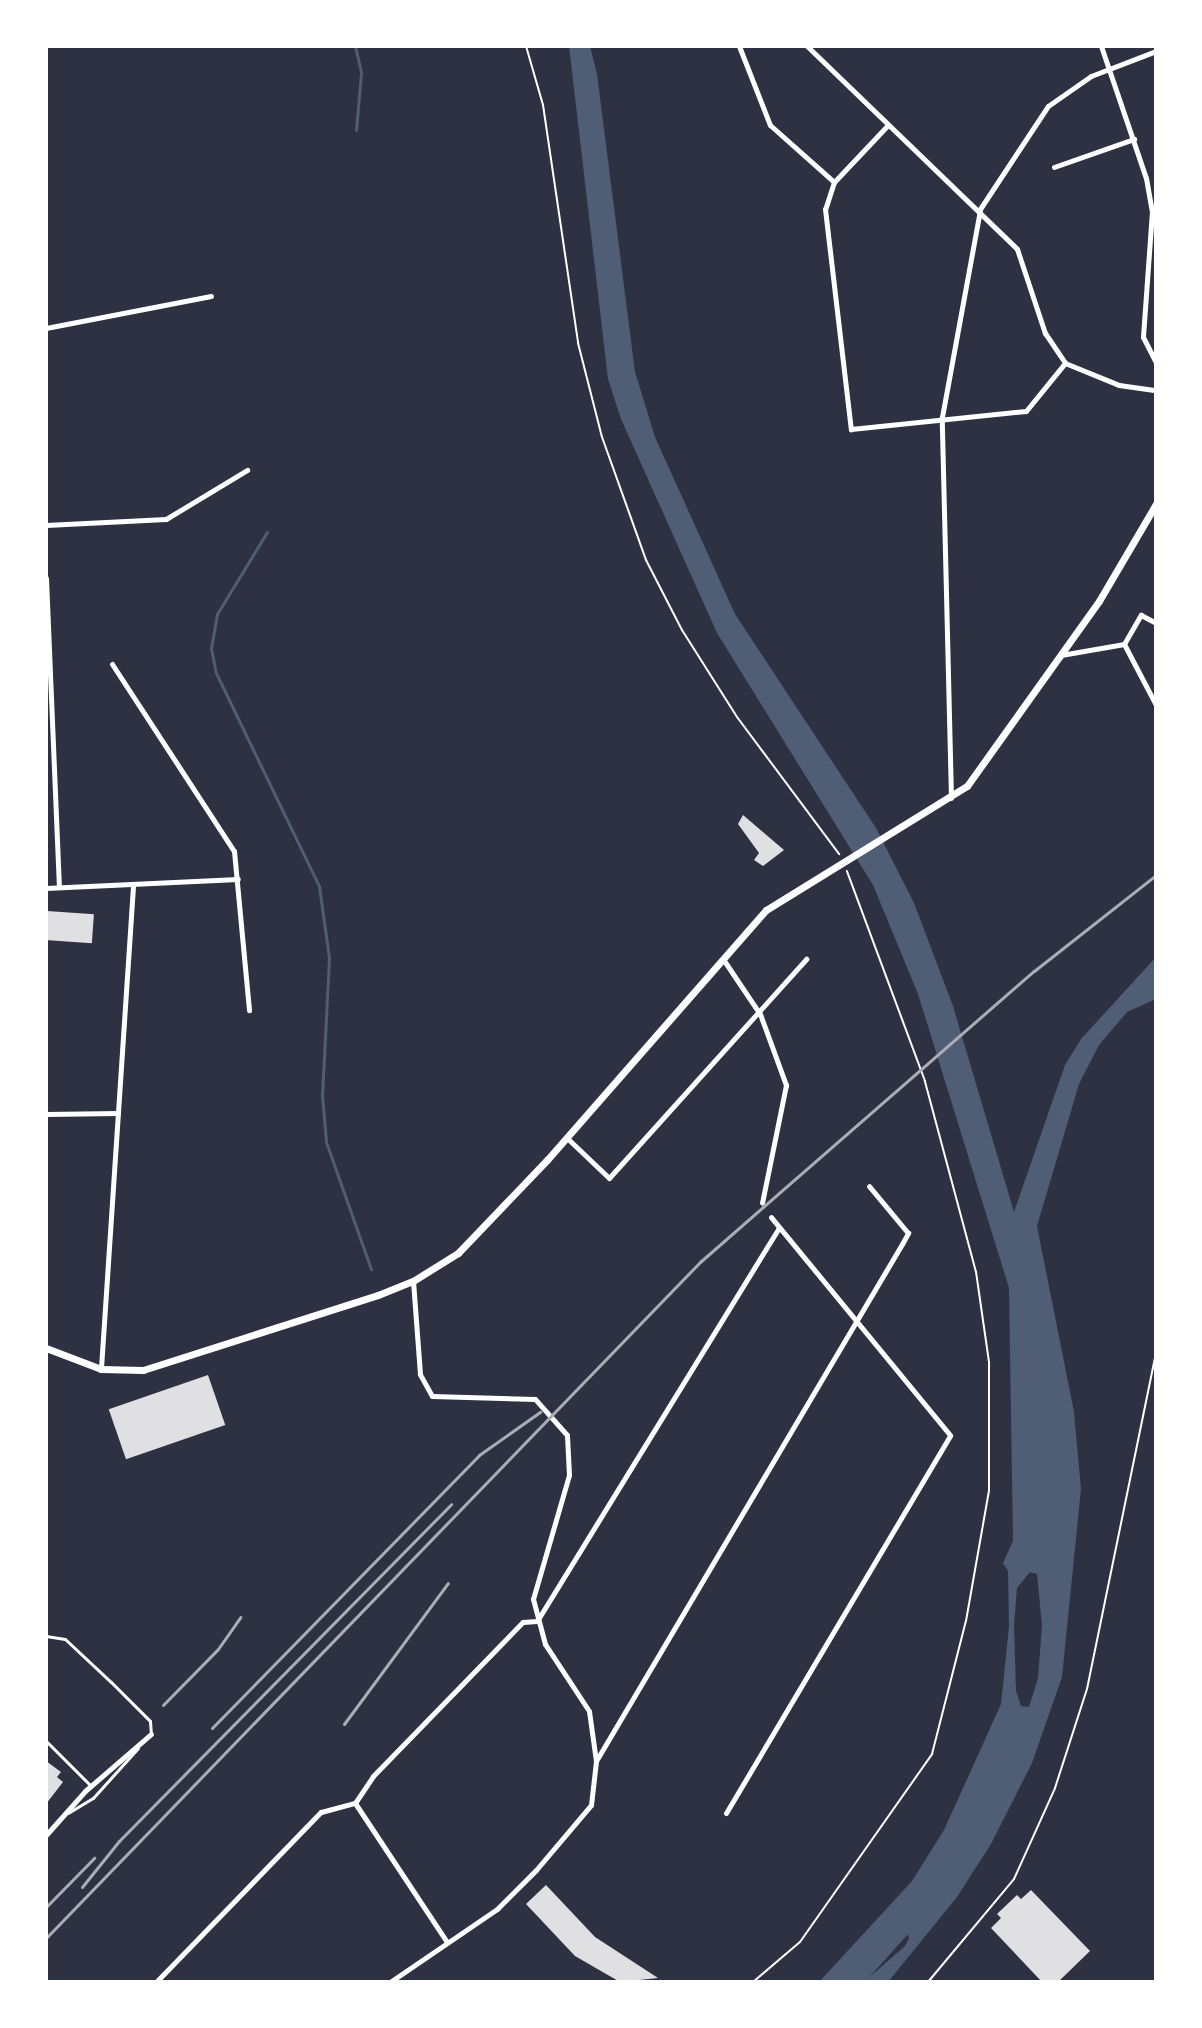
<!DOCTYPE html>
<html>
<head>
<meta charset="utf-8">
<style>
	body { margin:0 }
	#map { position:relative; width:1202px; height:2028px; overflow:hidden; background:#2d3142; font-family:"Zilla Slab",serif }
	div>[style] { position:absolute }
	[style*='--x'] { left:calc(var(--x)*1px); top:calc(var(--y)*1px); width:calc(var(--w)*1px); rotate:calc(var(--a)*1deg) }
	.water>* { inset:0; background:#4f5d75 }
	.stream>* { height:3px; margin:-1.5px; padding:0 1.5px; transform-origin:1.5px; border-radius:1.5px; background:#4f5d75 }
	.river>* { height:18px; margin:-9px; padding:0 9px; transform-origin:9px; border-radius:9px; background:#4f5d75 }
	.building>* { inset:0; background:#e0e0e3; transform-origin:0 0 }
	.path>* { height:2px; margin:-1px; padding:0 1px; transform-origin:1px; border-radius:1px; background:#fff }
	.service>* { height:3px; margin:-1.5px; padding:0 1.5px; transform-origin:1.5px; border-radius:1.5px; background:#fff }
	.minor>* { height:5px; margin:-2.5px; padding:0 2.5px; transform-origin:2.5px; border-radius:2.5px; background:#fff }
	.secondary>* { height:7px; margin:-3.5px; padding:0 3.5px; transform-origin:3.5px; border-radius:3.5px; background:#fff }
	.rail>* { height:3px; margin:-1.5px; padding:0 1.5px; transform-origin:1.5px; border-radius:1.5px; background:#abadb3 }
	span { translate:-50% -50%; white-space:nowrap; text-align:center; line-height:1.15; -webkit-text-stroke:6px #fff; paint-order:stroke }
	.frame { position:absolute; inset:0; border:48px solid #fff; pointer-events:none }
</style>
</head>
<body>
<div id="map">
	<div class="water">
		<i style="clip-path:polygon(evenodd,569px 46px,590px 46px,597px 74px,635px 372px,655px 437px,735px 614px,876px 828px,914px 903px,953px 1006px,1014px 1212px,1065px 1065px,1081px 1039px,1156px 957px,1156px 999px,1127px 1012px,1099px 1045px,1079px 1084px,1037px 1226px,1074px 1412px,1081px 1489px,1062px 1677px,1032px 1763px,991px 1844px,957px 1897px,888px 1982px,864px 1982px,905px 1946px,909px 1938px,906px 1930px,889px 1938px,873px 1969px,854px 1982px,819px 1982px,912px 1881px,944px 1830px,1001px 1704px,1009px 1626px,1008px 1571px,1003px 1563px,1013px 1541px,1009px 1288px,918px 994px,873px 885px,717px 633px,621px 419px,608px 379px,569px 46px,1030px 1572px,1037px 1574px,1042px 1625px,1038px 1678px,1029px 1707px,1021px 1706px,1016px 1691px,1014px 1625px,1017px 1588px,1030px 1572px)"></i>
	</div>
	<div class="stream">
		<i style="--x:355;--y:46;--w:28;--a:77"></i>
		<i style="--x:361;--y:73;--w:57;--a:95"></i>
		<i style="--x:267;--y:532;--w:96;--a:121.4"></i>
		<i style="--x:217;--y:614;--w:35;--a:100"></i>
		<i style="--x:211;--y:648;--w:25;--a:79"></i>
		<i style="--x:216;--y:673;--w:237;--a:64.2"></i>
		<i style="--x:319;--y:886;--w:73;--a:82.1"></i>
		<i style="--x:329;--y:958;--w:137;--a:92.9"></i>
		<i style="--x:322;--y:1095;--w:47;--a:85.1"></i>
		<i style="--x:326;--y:1142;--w:135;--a:70.5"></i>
	</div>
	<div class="river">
		<i style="--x:853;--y:1982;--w:89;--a:-48.2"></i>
	</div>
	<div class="building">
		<i style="clip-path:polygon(743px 815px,784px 850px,763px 866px,754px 860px,759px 853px,738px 824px)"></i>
		<i style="left:47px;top:911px;width:47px;height:29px;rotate:4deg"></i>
		<i style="left:208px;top:1375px;width:53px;height:105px;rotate:71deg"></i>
		<i style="clip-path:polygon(46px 1761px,61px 1772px,57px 1777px,63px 1782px,46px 1804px)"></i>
		<i style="clip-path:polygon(546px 1885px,595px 1937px,658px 1978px,620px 1982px,575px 1956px,526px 1904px)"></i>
		<i style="clip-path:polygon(1031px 1890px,1090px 1951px,1058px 1982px,1042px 1982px,991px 1928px,1001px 1918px,997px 1914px,1017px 1895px,1021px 1899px)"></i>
	</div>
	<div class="path">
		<i style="--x:526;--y:46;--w:61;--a:73.9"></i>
		<i style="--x:543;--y:105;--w:241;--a:81.6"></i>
		<i style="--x:578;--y:343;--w:97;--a:75.7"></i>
		<i style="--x:602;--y:437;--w:131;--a:70.3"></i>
		<i style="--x:646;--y:560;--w:79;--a:62.8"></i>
		<i style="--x:682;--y:630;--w:103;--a:57.7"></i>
		<i style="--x:737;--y:717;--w:171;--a:53.3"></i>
		<i style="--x:753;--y:1982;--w:62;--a:-40.4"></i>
		<i style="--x:800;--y:1942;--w:230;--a:-54.9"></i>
		<i style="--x:932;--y:1754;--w:137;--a:-75.7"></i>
		<i style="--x:966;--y:1621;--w:133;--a:-80"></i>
		<i style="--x:989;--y:1490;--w:128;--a:-90"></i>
		<i style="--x:989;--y:1362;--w:91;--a:-98.2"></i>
		<i style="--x:976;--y:1272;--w:198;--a:-105"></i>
		<i style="--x:925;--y:1081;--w:224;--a:-110.4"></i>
		<i style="--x:928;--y:1982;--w:134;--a:-50.1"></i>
		<i style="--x:1014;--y:1879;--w:100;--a:-65.7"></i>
		<i style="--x:1055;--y:1788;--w:104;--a:-72.1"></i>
		<i style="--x:1087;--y:1689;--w:344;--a:-78.4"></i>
	</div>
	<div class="service">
		<i style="--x:46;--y:1636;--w:19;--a:9"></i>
		<i style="--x:65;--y:1639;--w:63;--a:43.1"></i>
		<i style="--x:111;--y:1682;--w:55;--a:45"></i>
		<i style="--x:150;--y:1721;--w:13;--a:86"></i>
		<i style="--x:46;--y:1741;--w:64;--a:45"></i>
		<i style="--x:68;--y:1813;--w:29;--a:-31"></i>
		<i style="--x:93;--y:1798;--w:67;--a:-48"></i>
	</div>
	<div class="minor">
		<i style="--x:739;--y:46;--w:85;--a:68.6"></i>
		<i style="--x:770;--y:125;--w:86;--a:41.7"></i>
		<i style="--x:807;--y:46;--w:292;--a:44"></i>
		<i style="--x:1017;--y:249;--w:89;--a:71.6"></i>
		<i style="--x:1045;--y:333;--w:36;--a:56"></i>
		<i style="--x:1065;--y:363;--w:58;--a:22.2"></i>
		<i style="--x:1119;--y:385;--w:37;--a:8"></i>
		<i style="--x:1101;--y:46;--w:139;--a:71.2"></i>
		<i style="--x:1146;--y:178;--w:34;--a:80"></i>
		<i style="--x:1152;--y:211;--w:126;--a:94.1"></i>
		<i style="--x:1143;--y:337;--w:29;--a:63"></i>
		<i style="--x:887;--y:126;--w:77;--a:133.4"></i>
		<i style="--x:834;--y:182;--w:28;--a:108"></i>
		<i style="--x:825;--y:209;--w:222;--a:83.3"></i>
		<i style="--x:851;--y:429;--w:176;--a:-5.9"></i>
		<i style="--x:1026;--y:411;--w:62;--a:-50.9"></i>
		<i style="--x:1054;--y:167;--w:85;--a:-19.3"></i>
		<i style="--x:46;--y:328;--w:168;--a:-11"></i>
		<i style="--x:46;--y:525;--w:120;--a:-2.9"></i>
		<i style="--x:166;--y:519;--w:95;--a:-31.2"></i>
		<i style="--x:46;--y:578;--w:309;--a:87.6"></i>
		<i style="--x:1124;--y:644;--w:69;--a:62.3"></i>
		<i style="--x:1061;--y:655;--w:64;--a:-9.9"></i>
		<i style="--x:1124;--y:644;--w:34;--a:-60"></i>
		<i style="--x:1141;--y:615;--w:17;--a:28"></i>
		<i style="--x:112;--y:664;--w:223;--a:56.9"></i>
		<i style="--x:234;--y:851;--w:160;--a:84.6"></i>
		<i style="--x:951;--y:798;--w:381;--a:-91.4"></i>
		<i style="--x:942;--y:417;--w:211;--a:-79.6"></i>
		<i style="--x:980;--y:209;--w:123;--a:-56.6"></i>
		<i style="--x:1048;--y:106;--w:52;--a:-34.9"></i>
		<i style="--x:1091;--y:76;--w:70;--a:-21"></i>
		<i style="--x:46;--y:888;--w:192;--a:-2.7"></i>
		<i style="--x:725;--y:962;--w:63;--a:56.1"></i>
		<i style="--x:760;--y:1014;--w:76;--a:69.9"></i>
		<i style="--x:786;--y:1085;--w:120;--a:101.5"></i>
		<i style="--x:46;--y:1114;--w:72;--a:-0.8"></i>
		<i style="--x:567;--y:1138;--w:58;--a:43.6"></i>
		<i style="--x:609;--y:1178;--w:295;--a:-48"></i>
		<i style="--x:101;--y:1368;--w:485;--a:-86.2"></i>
		<i style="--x:596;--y:1761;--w:601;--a:-59.38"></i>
		<i style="--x:902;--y:1244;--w:13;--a:-61"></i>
		<i style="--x:908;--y:1233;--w:61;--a:-129.7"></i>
		<i style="--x:355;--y:1803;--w:167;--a:56.5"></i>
		<i style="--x:726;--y:1813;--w:439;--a:-59.3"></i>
		<i style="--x:950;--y:1435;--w:282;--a:-129.4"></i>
		<i style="--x:46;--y:1835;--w:59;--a:-48.4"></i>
		<i style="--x:85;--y:1791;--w:87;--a:-40.8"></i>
		<i style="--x:156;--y:1982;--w:237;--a:-45.9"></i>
		<i style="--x:321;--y:1812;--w:35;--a:-15"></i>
		<i style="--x:355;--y:1803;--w:32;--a:-56"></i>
		<i style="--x:373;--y:1776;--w:215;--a:-45.8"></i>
		<i style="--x:523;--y:1622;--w:14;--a:-4"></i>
		<i style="--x:537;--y:1621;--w:462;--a:-58.4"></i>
		<i style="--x:390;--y:1982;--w:130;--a:-34.3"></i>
		<i style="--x:497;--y:1909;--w:55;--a:-45"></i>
		<i style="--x:536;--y:1870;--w:85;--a:-49.8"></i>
		<i style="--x:591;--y:1805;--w:44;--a:-83.5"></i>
		<i style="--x:596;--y:1761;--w:50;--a:-98"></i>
		<i style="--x:589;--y:1711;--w:80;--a:-123.3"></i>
		<i style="--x:545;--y:1644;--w:47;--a:-104.9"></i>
		<i style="--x:533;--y:1599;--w:129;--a:-73.8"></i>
		<i style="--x:569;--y:1475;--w:40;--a:-92.9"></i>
		<i style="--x:567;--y:1435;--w:48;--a:-131.6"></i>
		<i style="--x:535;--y:1399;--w:103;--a:-178.3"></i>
		<i style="--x:432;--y:1396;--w:25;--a:-119"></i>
		<i style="--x:420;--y:1374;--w:93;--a:-94.3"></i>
	</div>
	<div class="secondary">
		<i style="--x:46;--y:1348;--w:59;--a:20.9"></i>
		<i style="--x:101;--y:1369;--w:42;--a:1.4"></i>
		<i style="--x:143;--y:1370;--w:247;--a:-17.7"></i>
		<i style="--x:378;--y:1295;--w:38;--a:-22"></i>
		<i style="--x:413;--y:1281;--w:53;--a:-31.9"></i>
		<i style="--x:458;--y:1253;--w:129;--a:-46.3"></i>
		<i style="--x:547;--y:1160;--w:332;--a:-48.8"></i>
		<i style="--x:766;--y:910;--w:236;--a:-31.7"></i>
		<i style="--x:967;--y:786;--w:227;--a:-54.5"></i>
		<i style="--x:1099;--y:601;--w:113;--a:-59.6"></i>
	</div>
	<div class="rail">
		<i style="--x:163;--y:1705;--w:78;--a:-45.5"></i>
		<i style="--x:218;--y:1649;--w:39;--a:-55"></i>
		<i style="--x:344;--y:1724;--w:175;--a:-53.6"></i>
		<i style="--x:212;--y:1728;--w:382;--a:-45.6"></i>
		<i style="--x:479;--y:1455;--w:75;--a:-35.2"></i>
		<i style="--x:82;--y:1887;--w:59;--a:-51.2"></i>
		<i style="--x:119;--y:1841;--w:473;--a:-45.4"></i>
		<i style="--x:46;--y:1907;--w:69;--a:-45.6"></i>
		<i style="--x:46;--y:1938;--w:941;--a:-45.95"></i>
		<i style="--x:700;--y:1262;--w:443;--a:-41.1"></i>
		<i style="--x:1034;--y:971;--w:155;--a:-38.2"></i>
	</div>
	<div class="frame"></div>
</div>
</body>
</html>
